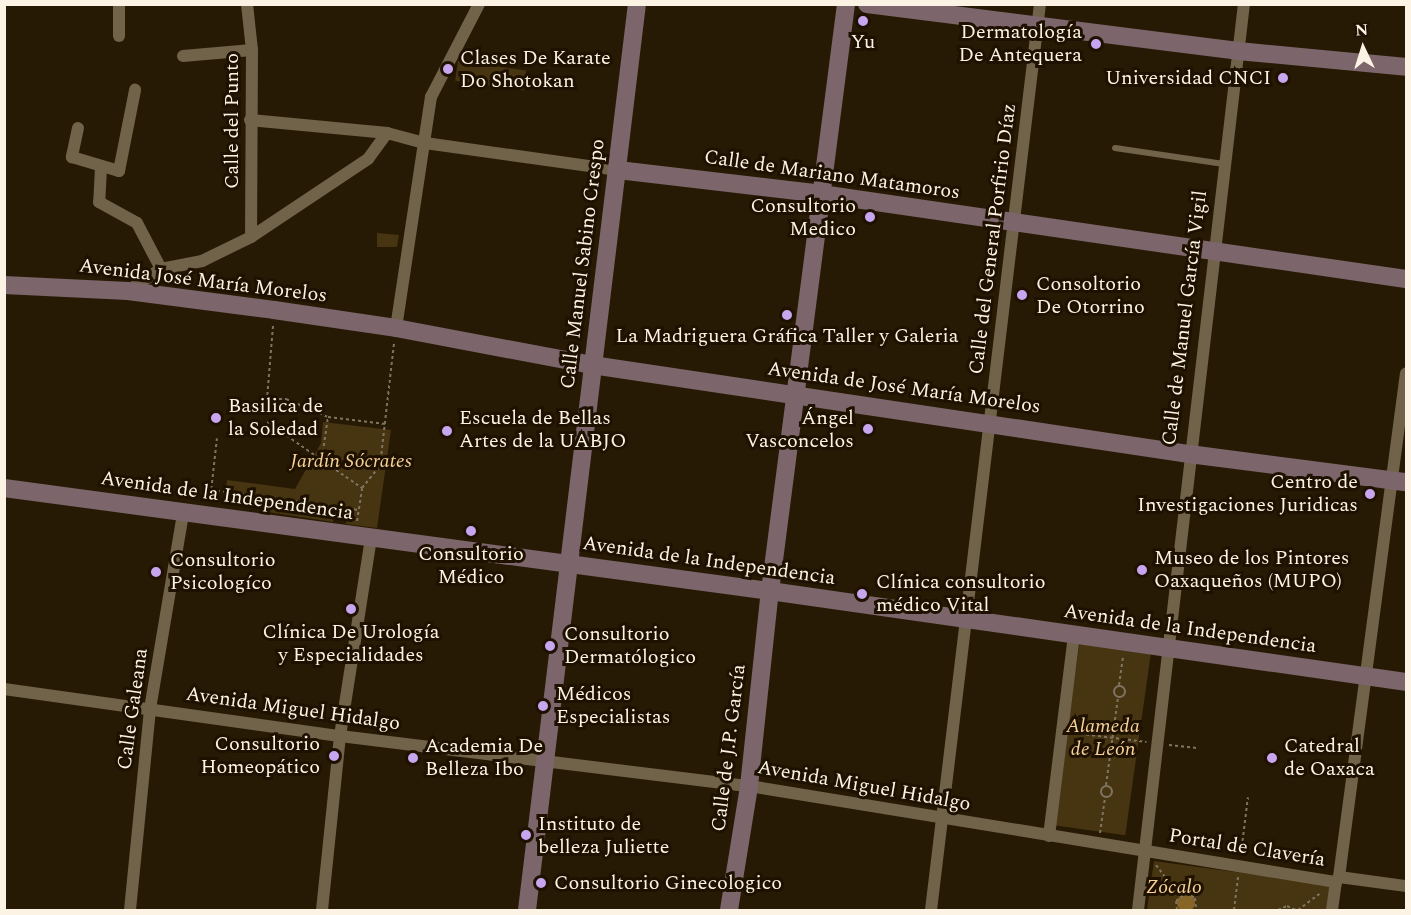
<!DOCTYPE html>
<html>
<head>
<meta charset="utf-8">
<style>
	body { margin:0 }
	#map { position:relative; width:1411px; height:915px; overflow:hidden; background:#271a04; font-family:Spectral,serif }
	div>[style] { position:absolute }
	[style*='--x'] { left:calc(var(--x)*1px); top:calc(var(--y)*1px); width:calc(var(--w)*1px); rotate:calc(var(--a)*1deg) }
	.green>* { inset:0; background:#473411; transform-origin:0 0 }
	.water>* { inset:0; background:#876527 }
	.round { border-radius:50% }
	.path>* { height:2px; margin-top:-1px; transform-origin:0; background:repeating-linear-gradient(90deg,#7f7461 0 3px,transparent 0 6px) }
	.path>.ring { margin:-1px; padding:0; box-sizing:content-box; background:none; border:2px solid #7f7461; border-radius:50% }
	.lane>* { height:6px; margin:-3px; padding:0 3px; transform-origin:3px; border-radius:3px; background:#71624a }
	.street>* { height:12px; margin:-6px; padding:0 6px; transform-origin:6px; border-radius:6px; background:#71624a }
	.secondary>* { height:18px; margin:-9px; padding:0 9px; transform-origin:9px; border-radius:9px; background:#7c666c }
	.dots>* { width:16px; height:16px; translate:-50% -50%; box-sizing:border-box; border:3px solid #1e1100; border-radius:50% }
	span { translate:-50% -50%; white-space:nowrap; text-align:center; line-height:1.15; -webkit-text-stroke:6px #1e1100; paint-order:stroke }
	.poi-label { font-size:20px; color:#fcf3e5 }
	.right { translate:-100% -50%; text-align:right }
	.left { translate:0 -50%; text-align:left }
	.street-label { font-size:20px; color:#fcf3e5 }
	.park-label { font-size:20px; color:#f8d399; font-style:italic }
	.frame { position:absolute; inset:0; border:6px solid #fcf3e5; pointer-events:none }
	.north { position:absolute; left:1333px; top:18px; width:60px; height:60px; -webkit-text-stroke:4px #1e1100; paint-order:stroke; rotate:356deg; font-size:16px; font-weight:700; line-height:24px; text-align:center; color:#fcf3e5 }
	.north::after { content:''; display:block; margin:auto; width:21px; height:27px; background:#fcf3e5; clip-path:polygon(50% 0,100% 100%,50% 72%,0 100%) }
</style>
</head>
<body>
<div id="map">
	<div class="green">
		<i style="left:458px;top:61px;width:69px;height:20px;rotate:8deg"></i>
		<i style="clip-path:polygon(377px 233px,399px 235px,397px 247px,377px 247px)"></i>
		<i style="clip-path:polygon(323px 422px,391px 430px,377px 528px,346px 524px,347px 516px,334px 515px,333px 522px,268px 512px,257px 503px,225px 498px,227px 480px,295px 489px,321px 443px)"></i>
		<i style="left:1080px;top:640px;width:72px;height:187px;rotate:8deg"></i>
		<i style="clip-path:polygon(1154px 861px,1331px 885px,1328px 910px,1147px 910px)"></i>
	</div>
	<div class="water">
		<i class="round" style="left:1177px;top:894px;width:18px;height:18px"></i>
	</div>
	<div class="path">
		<i style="--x:273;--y:326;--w:73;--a:94.7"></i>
		<i style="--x:267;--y:399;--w:19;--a:0"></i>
		<i style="--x:286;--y:399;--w:46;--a:23.2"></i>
		<i style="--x:328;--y:417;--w:58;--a:6.9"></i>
		<i style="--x:267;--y:422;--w:116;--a:34.8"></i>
		<i style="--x:322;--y:458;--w:41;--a:-81.7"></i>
		<i style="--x:211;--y:490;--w:149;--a:7.7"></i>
		<i style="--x:210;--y:501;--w:63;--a:-83.7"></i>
		<i style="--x:357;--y:521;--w:33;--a:-81"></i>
		<i style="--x:362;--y:488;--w:28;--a:-51"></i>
		<i style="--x:380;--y:466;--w:124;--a:-83.5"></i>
		<i style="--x:1119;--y:685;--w:28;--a:-82"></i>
		<i class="ring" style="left:1113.5px;top:685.5px;width:9px;height:9px"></i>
		<i style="--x:1074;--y:733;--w:73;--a:7.1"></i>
		<i style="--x:1169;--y:745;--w:28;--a:6"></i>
		<i style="--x:1106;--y:785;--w:89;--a:-82.2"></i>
		<i class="ring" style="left:1100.5px;top:785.5px;width:9px;height:9px"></i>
		<i style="--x:1100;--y:833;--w:36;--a:-82"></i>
		<i style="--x:1241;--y:853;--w:56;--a:-82.9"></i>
		<i style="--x:1156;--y:865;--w:39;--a:53"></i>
		<i style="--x:1177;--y:910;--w:9;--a:-96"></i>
		<i style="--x:1176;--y:901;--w:13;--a:-39"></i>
		<i style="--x:1186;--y:893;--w:10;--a:29"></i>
		<i style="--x:1195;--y:898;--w:12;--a:85"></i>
		<i style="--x:1234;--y:910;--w:33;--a:-83"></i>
		<i style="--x:1278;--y:910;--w:10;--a:-24"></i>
		<i style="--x:1287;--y:906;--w:10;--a:24"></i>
		<i style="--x:1298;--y:910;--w:30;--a:-37"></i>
	</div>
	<div class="lane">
		<i style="--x:1115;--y:148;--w:110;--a:8.4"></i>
	</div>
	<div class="street">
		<i style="--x:119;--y:4;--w:32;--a:90"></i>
		<i style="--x:247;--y:4;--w:46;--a:83.8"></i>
		<i style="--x:252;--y:50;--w:187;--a:90.3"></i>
		<i style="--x:183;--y:56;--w:69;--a:-5"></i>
		<i style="--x:250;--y:120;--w:138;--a:5.4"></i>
		<i style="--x:387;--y:133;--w:39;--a:15"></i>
		<i style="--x:425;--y:143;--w:195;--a:8"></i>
		<i style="--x:78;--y:128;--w:30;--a:102"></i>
		<i style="--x:72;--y:157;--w:49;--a:16.6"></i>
		<i style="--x:119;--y:171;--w:83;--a:-78.8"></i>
		<i style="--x:101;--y:168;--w:34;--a:93"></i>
		<i style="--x:99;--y:202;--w:43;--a:28.9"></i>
		<i style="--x:137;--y:223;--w:52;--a:62.4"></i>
		<i style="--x:128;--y:291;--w:40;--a:-34"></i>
		<i style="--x:161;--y:269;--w:42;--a:-11"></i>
		<i style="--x:202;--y:261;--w:55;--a:-26.1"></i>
		<i style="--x:251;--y:237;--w:141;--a:-33.7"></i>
		<i style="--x:368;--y:159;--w:32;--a:-54"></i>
		<i style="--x:396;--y:328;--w:234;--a:-81.4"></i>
		<i style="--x:431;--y:97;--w:105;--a:-62.7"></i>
		<i style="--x:4;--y:689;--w:339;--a:8"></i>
		<i style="--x:340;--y:736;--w:412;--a:7"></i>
		<i style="--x:749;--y:786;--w:595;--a:9.29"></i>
		<i style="--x:1336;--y:882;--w:6;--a:-59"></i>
		<i style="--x:1049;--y:836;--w:203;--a:-82.9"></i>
		<i style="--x:1339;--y:877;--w:508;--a:-82.43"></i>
		<i style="--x:1339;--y:877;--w:68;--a:7.7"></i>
		<i style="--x:130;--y:910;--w:202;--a:-84.3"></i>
		<i style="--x:150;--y:709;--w:199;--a:-80.4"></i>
		<i style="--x:322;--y:910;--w:175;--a:-84.1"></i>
		<i style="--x:340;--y:736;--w:199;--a:-81.1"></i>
		<i style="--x:931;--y:910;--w:913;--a:-83.14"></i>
		<i style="--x:1138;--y:910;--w:912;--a:-83.33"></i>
		<i style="--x:1332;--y:910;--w:28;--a:-82"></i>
	</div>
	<div class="secondary">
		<i style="--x:867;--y:4;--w:374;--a:7.2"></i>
		<i style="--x:1238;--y:51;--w:169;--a:5.4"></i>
		<i style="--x:618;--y:170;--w:204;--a:6.7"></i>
		<i style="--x:821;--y:194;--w:591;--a:8.27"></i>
		<i style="--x:4;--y:285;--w:124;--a:2.8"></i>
		<i style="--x:128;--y:291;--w:147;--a:7.4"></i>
		<i style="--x:274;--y:310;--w:123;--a:8.4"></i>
		<i style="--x:396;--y:328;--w:199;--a:10.7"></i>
		<i style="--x:592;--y:365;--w:604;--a:8.48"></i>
		<i style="--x:1189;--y:454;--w:219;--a:7.4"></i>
		<i style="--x:4;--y:488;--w:773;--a:7.66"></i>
		<i style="--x:770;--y:591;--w:642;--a:8.14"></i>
		<i style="--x:527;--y:910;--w:913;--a:-83.08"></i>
		<i style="--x:729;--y:910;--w:126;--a:-80.8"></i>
		<i style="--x:749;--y:786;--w:196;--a:-83.9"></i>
		<i style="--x:770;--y:591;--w:592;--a:-82.62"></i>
	</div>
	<div class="dots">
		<i style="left:863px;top:21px;background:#c8a6ef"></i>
		<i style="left:1096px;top:44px;background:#c8a6ef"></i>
		<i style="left:448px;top:69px;background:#c8a6ef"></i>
		<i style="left:1283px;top:78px;background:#c8a6ef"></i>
		<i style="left:870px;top:217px;background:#c8a6ef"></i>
		<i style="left:1022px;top:295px;background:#c8a6ef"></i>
		<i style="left:787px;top:315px;background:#c8a6ef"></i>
		<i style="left:216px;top:418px;background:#c8a6ef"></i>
		<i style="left:868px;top:429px;background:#c8a6ef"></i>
		<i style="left:447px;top:431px;background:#c8a6ef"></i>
		<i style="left:1370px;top:494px;background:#c8a6ef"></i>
		<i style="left:471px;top:531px;background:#c8a6ef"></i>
		<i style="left:1142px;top:570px;background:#c8a6ef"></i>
		<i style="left:156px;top:572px;background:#c8a6ef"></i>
		<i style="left:862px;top:594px;background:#c8a6ef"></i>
		<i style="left:351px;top:609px;background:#c8a6ef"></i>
		<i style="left:550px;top:646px;background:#c8a6ef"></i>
		<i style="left:543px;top:706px;background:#c8a6ef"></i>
		<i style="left:334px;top:756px;background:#c8a6ef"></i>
		<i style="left:413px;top:758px;background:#c8a6ef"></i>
		<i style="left:1272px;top:758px;background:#c8a6ef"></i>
		<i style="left:526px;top:835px;background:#c8a6ef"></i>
		<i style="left:541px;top:883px;background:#c8a6ef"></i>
	</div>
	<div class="poi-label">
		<span class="right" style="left:1082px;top:44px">Dermatología<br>De Antequera</span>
		<span style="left:863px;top:42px">Yu</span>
		<span class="left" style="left:460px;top:70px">Clases De Karate<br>Do Shotokan</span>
		<span class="right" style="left:1271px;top:78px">Universidad CNCI</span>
		<span class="right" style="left:856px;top:218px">Consultorio<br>Medico</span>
		<span class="left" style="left:1036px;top:296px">Consoltorio<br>De Otorrino</span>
		<span style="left:787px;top:336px">La Madriguera Gráfica Taller y Galeria</span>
		<span class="left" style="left:228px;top:418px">Basilica de<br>la Soledad</span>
		<span class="right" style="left:854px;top:430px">Ángel<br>Vasconcelos</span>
		<span class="left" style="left:459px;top:430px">Escuela de Bellas<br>Artes de la UABJO</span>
		<span class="right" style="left:1358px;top:494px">Centro de<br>Investigaciones Juridicas</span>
		<span style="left:471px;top:566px">Consultorio<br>Médico</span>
		<span class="left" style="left:1154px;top:570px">Museo de los Pintores<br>Oaxaqueños (MUPO)</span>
		<span class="left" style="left:170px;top:572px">Consultorio<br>Psicologíco</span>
		<span class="left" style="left:876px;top:594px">Clínica consultorio<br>médico Vital</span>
		<span style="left:351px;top:644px">Clínica De Urología<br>y Especialidades</span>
		<span class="left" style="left:564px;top:646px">Consultorio<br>Dermatólogico</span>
		<span class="left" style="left:556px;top:706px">Médicos<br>Especialistas</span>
		<span class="right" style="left:320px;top:756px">Consultorio<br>Homeopático</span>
		<span class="left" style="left:425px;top:758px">Academia De<br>Belleza Ibo</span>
		<span class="left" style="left:1284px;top:758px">Catedral<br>de Oaxaca</span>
		<span class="left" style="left:538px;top:836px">Instituto de<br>belleza Juliette</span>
		<span class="left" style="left:554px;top:883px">Consultorio Ginecologico</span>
	</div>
	<div class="street-label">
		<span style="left:232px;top:121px;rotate:-90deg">Calle del Punto</span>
		<span style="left:832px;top:175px;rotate:8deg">Calle de Mariano Matamoros</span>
		<span style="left:993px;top:239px;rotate:-83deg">Calle del General Porfirio Díaz</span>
		<span style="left:583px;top:264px;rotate:-83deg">Calle Manuel Sabino Crespo</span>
		<span style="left:203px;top:281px;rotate:7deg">Avenida José María Morelos</span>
		<span style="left:1185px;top:318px;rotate:-83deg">Calle de Manuel García Vigil</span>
		<span style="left:904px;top:388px;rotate:8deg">Avenida de José María Morelos</span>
		<span style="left:227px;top:496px;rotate:8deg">Avenida de la Independencia</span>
		<span style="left:709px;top:561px;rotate:8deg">Avenida de la Independencia</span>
		<span style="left:1190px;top:629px;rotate:8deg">Avenida de la Independencia</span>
		<span style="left:133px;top:709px;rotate:-82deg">Calle Galeana</span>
		<span style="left:293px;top:709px;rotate:8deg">Avenida Miguel Hidalgo</span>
		<span style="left:729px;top:748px;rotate:-83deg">Calle de J.P. García</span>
		<span style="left:864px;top:786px;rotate:10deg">Avenida Miguel Hidalgo</span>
		<span style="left:1247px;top:848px;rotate:9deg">Portal de Clavería</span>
	</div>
	<div class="park-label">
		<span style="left:351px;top:461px">Jardín Sócrates</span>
		<span style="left:1103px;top:738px">Alameda<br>de León</span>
		<span style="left:1174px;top:887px">Zócalo</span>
	</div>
	<div class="frame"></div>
	<div class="north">N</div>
</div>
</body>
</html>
